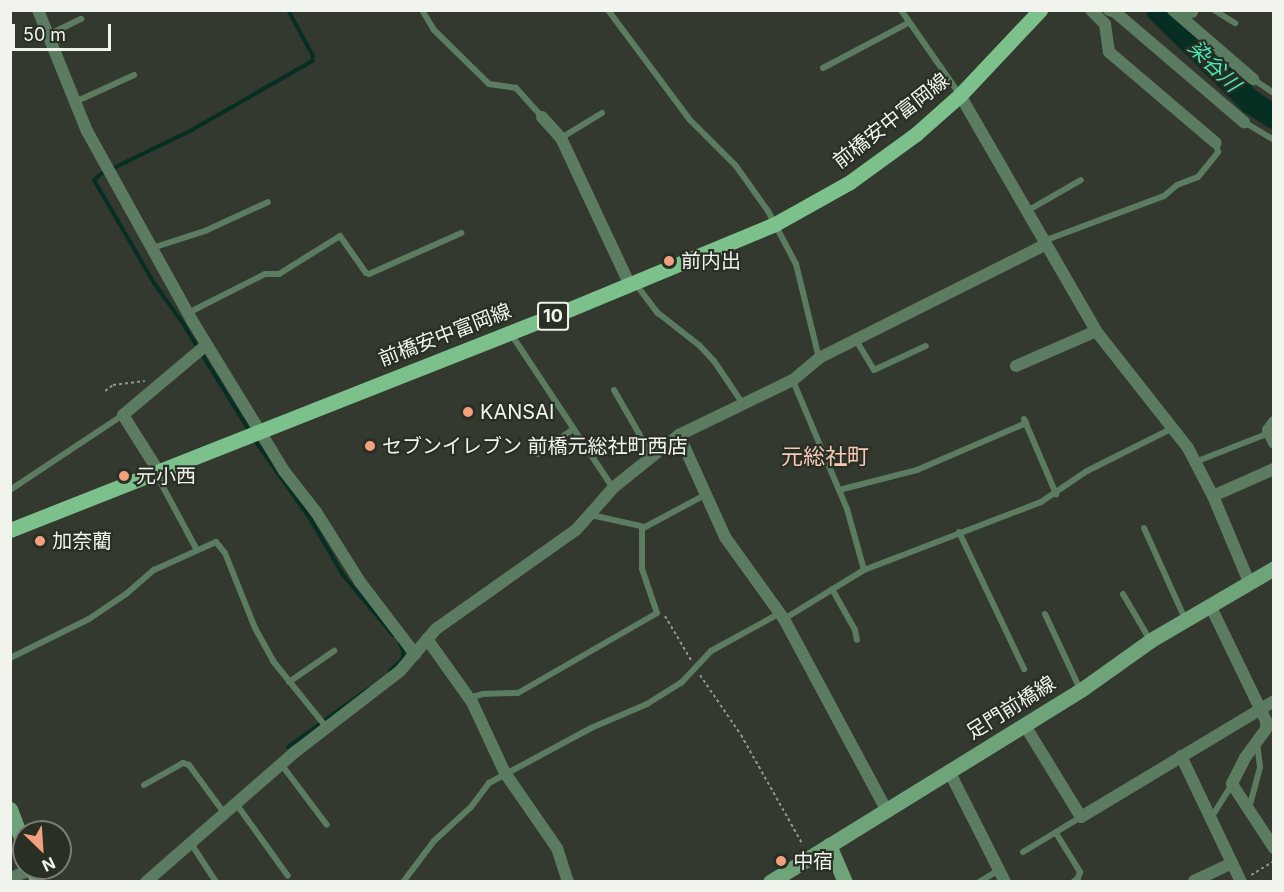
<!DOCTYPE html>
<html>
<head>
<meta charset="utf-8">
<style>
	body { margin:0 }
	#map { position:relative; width:1284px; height:892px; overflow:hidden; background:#33392f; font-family:Inter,"Noto Sans JP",sans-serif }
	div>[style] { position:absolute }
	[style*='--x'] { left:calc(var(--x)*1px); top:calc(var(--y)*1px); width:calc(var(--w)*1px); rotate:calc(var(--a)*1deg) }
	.stream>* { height:4px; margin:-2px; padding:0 2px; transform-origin:2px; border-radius:2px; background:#072e22 }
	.river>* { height:24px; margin:-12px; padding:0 12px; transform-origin:12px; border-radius:12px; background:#072e22 }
	.path>* { height:2px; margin-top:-1px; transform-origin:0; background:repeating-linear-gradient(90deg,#91968e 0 3px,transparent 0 6px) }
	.lane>* { height:6px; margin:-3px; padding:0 3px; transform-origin:3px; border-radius:3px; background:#5c7c62 }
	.street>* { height:12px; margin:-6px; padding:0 6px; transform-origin:6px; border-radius:6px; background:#5c7c62 }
	.secondary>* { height:15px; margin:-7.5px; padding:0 7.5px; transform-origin:7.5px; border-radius:7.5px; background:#6fa37a }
	.primary>* { height:15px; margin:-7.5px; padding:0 7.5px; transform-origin:7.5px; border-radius:7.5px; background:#7cc18c }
	.dots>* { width:16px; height:16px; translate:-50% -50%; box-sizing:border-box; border:3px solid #292f25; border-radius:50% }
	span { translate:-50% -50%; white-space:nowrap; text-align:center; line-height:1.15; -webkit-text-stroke:4.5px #292f25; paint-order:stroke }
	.shield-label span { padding:2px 4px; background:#292f25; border:2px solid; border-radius:4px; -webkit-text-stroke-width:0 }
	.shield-label { font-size:18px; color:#f0f4ed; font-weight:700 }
	.street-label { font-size:20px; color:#f0f4ed }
	.poi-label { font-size:20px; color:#f0f4ed }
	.left { translate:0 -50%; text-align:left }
	.water-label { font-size:21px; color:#46eab9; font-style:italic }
	.quarter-label { font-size:22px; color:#f9c9b7 }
	.frame { position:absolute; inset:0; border:12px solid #f0f4ed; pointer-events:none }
	.north { position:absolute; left:12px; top:820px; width:60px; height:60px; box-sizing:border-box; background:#292f25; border:2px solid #797e75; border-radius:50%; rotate:155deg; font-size:16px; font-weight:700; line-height:24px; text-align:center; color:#f0f4ed }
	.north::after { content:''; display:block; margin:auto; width:21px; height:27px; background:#f2a080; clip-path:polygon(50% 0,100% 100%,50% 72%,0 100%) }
	.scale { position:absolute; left:12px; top:24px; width:99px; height:27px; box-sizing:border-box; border:3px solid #f0f4ed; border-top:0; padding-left:8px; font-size:18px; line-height:21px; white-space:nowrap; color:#f0f4ed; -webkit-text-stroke:4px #292f25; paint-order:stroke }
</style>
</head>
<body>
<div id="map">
	<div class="stream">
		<i style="--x:250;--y:432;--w:129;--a:-121.7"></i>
		<i style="--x:182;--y:322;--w:48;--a:-125.7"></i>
		<i style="--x:154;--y:283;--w:119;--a:-120.2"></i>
		<i style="--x:94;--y:180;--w:9;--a:-41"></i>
		<i style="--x:101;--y:174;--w:99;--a:-25.8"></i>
		<i style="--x:190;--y:131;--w:141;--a:-29.8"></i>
		<i style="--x:312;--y:61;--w:5;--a:-79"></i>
		<i style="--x:313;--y:56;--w:52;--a:-118.5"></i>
		<i style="--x:254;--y:439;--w:99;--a:54.9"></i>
		<i style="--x:311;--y:520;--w:64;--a:59.8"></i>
		<i style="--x:343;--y:575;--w:78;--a:50.2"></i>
		<i style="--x:390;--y:671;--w:18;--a:-43"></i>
		<i style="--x:403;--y:659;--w:8;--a:-90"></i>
		<i style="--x:403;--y:651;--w:9;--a:-111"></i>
		<i style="--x:288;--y:747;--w:99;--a:-35.9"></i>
	</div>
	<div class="river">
		<i style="--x:1158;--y:10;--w:131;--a:44.7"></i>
		<i style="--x:1251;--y:102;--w:27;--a:33"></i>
	</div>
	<div class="path">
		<i style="--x:105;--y:391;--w:10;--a:-37"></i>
		<i style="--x:113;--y:385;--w:32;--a:-7"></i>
		<i style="--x:665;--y:616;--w:51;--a:59.4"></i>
		<i style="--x:700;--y:675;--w:73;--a:55.7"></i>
		<i style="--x:741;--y:735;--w:126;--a:60.6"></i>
		<i style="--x:1251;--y:875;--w:27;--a:-31"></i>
	</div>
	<div class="lane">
		<i style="--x:422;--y:10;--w:23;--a:59"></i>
		<i style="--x:434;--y:30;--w:77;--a:44.5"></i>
		<i style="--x:489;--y:84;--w:27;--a:8"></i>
		<i style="--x:516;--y:88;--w:39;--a:48"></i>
		<i style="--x:608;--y:10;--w:137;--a:53.3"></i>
		<i style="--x:690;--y:120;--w:65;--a:45"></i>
		<i style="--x:736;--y:166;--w:55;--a:54.6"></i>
		<i style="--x:768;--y:211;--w:60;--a:62.2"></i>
		<i style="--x:796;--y:264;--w:97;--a:76.3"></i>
		<i style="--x:901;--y:10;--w:103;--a:55.2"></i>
		<i style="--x:1214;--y:10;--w:25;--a:32"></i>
		<i style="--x:48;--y:35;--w:37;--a:-26"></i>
		<i style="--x:823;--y:68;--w:96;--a:-27.9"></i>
		<i style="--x:1253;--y:79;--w:25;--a:34"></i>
		<i style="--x:75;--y:102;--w:65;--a:-24.6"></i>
		<i style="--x:1244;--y:122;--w:35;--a:31"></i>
		<i style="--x:561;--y:138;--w:48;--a:-31.4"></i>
		<i style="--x:1027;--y:211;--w:62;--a:-29.9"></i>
		<i style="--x:1046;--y:243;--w:5;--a:-53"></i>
		<i style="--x:1049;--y:239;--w:123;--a:-20.5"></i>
		<i style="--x:1164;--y:196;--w:17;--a:-40"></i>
		<i style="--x:1177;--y:185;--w:22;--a:-21"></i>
		<i style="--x:1198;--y:177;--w:32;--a:-51"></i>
		<i style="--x:1218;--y:152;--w:9;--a:-103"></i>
		<i style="--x:152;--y:248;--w:56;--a:-17.8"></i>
		<i style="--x:205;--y:231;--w:69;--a:-24.7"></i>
		<i style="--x:635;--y:283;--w:38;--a:53"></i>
		<i style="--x:658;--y:313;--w:52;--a:38"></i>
		<i style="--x:699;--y:345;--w:22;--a:47"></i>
		<i style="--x:714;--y:361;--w:52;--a:56"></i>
		<i style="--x:188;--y:313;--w:86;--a:-26.9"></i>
		<i style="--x:265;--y:274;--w:14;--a:0"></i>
		<i style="--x:279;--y:274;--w:72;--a:-31.9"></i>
		<i style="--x:340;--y:236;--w:45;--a:54.9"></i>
		<i style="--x:366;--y:273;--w:3;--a:18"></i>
		<i style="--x:369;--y:274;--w:101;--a:-24"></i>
		<i style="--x:511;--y:334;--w:185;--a:56.5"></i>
		<i style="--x:856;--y:340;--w:35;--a:59"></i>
		<i style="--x:874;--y:370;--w:57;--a:-24.8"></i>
		<i style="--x:793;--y:381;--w:139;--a:67.1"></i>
		<i style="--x:847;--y:509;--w:63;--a:74.4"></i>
		<i style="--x:614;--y:390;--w:76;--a:60.1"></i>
		<i style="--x:1024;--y:419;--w:82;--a:66.9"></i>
		<i style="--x:538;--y:454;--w:42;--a:-35.2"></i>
		<i style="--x:1195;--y:462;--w:79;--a:-21.4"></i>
		<i style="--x:156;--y:474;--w:86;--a:61.7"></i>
		<i style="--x:10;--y:490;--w:136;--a:-33.6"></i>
		<i style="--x:839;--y:490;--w:81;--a:-14.4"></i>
		<i style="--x:917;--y:470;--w:119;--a:-23.3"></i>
		<i style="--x:591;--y:515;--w:55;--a:12.5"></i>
		<i style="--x:645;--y:527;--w:68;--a:-28.1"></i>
		<i style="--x:1144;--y:528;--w:100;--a:65.7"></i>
		<i style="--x:959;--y:532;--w:152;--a:64.6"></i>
		<i style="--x:832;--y:589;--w:47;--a:60.7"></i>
		<i style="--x:855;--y:630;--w:10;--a:79"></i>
		<i style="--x:1123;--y:594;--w:53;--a:59.6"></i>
		<i style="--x:1045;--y:614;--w:83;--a:65"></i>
		<i style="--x:784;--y:619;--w:94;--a:-31.5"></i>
		<i style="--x:864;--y:570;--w:190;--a:-21"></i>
		<i style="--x:1041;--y:502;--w:55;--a:-34"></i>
		<i style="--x:1087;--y:471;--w:96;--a:-26.6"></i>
		<i style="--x:10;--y:658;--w:88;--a:-26.3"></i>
		<i style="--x:89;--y:619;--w:45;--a:-34"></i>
		<i style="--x:126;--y:594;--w:37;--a:-41"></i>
		<i style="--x:154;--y:570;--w:68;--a:-24.3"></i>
		<i style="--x:216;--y:542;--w:14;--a:51"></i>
		<i style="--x:225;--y:553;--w:81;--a:68.2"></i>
		<i style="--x:255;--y:628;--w:38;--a:61"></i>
		<i style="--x:273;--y:661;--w:85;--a:51.2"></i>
		<i style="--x:289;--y:682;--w:55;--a:-34.6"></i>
		<i style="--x:469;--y:698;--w:15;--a:-16"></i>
		<i style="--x:483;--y:694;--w:35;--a:-2"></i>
		<i style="--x:518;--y:693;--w:160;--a:-29.9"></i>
		<i style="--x:657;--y:613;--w:46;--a:-108.8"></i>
		<i style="--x:642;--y:569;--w:41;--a:-90"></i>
		<i style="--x:281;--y:764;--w:76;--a:53"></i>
		<i style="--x:144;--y:785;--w:45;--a:-29.4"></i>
		<i style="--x:183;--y:763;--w:6;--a:18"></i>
		<i style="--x:189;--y:765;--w:61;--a:53.7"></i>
		<i style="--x:237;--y:805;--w:87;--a:54.3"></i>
		<i style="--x:1248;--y:806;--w:6;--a:-59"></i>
		<i style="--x:1251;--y:801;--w:35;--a:-75"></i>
		<i style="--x:1260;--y:767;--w:25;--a:-97"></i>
		<i style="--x:1211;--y:818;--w:40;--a:-58"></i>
		<i style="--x:1056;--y:833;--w:46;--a:58.4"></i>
		<i style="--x:1080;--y:872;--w:6;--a:108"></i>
		<i style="--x:1078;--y:878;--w:6;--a:141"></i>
		<i style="--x:192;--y:845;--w:44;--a:57"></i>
		<i style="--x:1023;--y:852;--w:68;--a:-31.1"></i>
		<i style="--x:403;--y:882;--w:51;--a:-52.9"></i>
		<i style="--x:434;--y:841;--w:50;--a:-42.6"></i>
		<i style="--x:471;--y:807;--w:30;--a:-53"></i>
		<i style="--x:489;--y:783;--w:116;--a:-28.3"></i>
		<i style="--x:591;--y:728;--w:61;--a:-23.2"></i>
		<i style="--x:647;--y:704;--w:40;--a:-32"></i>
		<i style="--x:681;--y:683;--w:44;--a:-46.8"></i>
		<i style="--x:711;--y:651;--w:79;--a:-28.8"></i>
		<i style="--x:979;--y:882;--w:23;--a:-31"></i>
	</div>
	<div class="street">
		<i style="--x:38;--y:10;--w:131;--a:68"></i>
		<i style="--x:87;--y:131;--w:215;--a:61"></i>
		<i style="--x:191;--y:319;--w:178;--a:58.5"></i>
		<i style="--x:284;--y:471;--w:52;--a:52"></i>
		<i style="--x:316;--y:512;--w:83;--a:57.8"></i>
		<i style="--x:360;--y:582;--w:91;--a:52.6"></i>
		<i style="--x:1091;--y:10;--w:20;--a:45"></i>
		<i style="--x:1105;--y:24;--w:28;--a:82"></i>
		<i style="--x:1109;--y:52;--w:140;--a:40.4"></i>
		<i style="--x:1109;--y:10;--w:6;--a:18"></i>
		<i style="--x:1115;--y:12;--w:170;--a:40.5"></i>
		<i style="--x:1173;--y:10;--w:106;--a:40.8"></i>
		<i style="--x:1190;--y:10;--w:3;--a:45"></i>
		<i style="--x:960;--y:95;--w:272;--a:60"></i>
		<i style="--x:1096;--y:331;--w:149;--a:51.8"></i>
		<i style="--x:1188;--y:448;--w:54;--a:62.5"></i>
		<i style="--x:1213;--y:496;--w:93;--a:67.3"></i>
		<i style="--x:542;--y:117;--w:28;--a:48"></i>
		<i style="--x:561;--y:138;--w:162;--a:64.9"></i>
		<i style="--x:1016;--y:366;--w:87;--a:-23.6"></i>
		<i style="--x:1274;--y:422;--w:10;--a:127"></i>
		<i style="--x:1268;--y:430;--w:14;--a:65"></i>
		<i style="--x:679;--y:435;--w:112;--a:65.7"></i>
		<i style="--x:725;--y:537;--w:101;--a:54.3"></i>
		<i style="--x:784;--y:619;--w:216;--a:61.8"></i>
		<i style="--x:159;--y:472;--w:67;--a:-122.3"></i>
		<i style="--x:123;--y:415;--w:109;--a:-40.1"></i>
		<i style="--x:1213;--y:496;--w:67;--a:-23.9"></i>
		<i style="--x:1210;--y:605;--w:129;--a:64.2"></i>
		<i style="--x:1266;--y:721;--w:8;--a:90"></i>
		<i style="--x:1266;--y:729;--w:36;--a:126"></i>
		<i style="--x:1245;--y:758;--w:29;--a:117"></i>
		<i style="--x:1232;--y:784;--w:77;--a:56.7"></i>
		<i style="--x:427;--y:639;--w:77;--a:54.5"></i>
		<i style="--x:472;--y:702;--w:78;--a:65.1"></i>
		<i style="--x:505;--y:773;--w:91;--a:55.3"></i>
		<i style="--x:557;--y:848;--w:36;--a:72"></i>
		<i style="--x:1024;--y:724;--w:109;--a:58.5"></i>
		<i style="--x:1081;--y:817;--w:225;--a:-31"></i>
		<i style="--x:1181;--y:756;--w:140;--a:64.5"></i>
		<i style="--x:949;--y:771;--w:124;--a:63.2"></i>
		<i style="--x:10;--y:878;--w:25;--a:-21"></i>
		<i style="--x:1194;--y:881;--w:42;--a:-25.3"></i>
		<i style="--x:146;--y:882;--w:198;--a:-41.1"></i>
		<i style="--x:295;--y:752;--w:133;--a:-37.6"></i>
		<i style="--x:400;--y:671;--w:55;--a:-49.4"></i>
		<i style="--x:436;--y:629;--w:171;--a:-35.3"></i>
		<i style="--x:576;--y:530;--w:57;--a:-48.5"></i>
		<i style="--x:614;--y:487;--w:83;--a:-38.7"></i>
		<i style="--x:679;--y:435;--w:127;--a:-25.8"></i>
		<i style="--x:793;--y:380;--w:34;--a:-40"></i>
		<i style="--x:819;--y:358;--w:253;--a:-26.6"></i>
	</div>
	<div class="secondary">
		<i style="--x:10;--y:809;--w:39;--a:69"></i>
		<i style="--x:829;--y:845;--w:40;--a:66.6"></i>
		<i style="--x:33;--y:868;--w:15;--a:74"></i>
		<i style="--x:770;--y:882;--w:365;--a:-31.7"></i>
		<i style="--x:1081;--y:690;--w:86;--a:-35.5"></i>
		<i style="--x:1151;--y:640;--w:143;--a:-30.3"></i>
	</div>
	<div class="primary">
		<i style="--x:10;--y:530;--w:602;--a:-21.54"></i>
		<i style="--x:570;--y:309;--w:222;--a:-22.5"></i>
		<i style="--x:775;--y:224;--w:86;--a:-29.2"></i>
		<i style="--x:850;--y:182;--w:82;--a:-36"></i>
		<i style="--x:916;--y:134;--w:59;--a:-41.6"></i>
		<i style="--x:960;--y:95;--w:117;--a:-46.7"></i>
	</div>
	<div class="dots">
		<i style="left:669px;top:261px;background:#f2a080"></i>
		<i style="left:468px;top:412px;background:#f2a080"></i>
		<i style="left:370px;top:446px;background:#f2a080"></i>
		<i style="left:124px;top:476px;background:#f2a080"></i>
		<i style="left:40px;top:541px;background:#f2a080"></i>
		<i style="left:781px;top:861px;background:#f2a080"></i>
	</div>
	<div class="shield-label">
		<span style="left:553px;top:316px">10</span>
	</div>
	<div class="street-label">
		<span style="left:891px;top:121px;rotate:-38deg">前橋安中富岡線</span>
		<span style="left:445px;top:335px;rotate:-21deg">前橋安中富岡線</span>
		<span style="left:1011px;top:708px;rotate:-32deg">足門前橋線</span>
	</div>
	<div class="poi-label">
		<span class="left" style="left:681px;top:261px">前内出</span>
		<span class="left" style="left:480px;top:412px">KANSAI</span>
		<span class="left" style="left:382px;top:446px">セブンイレブン 前橋元総社町西店</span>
		<span class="left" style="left:136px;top:476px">元小西</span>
		<span class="left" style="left:52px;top:541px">加奈藺</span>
		<span class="left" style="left:793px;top:861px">中宿</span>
	</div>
	<div class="water-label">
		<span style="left:1214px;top:66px;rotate:45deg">染谷川</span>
	</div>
	<div class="quarter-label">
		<span style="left:825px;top:457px">元総社町</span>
	</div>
	<div class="frame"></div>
	<div class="north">N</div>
	<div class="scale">50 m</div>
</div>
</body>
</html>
